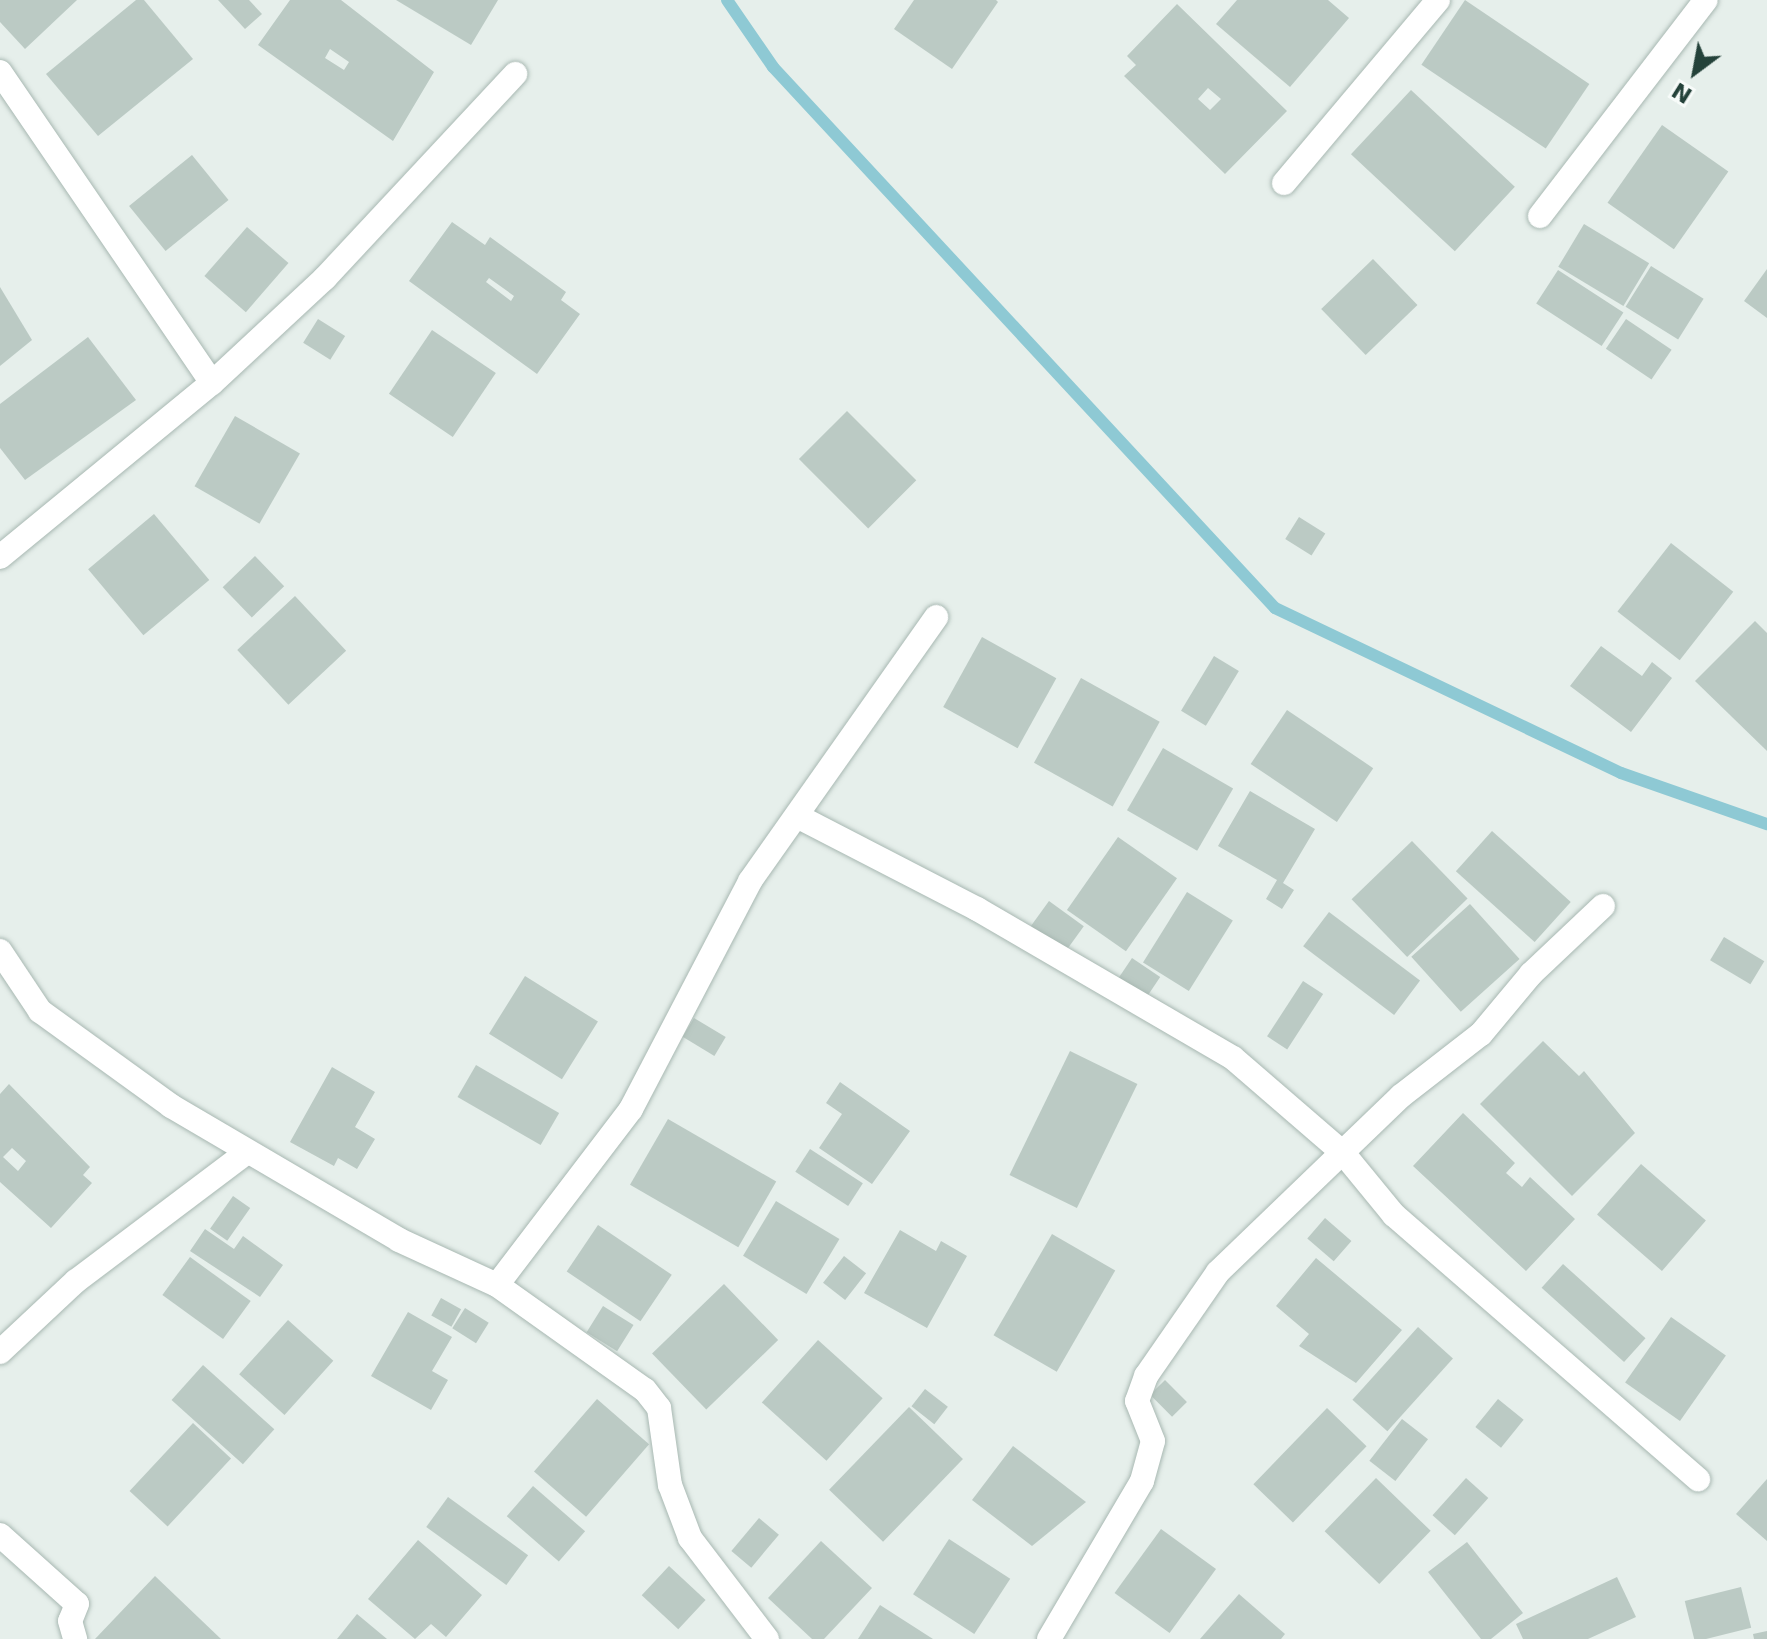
<!DOCTYPE html>
<html>
<head>
<meta charset="utf-8">
<style>
	body { margin:0 }
	#map { position:relative; width:1767px; height:1639px; overflow:hidden; background:#e6efeb; font-family:"DejaVu Sans",sans-serif }
	div>[style] { position:absolute }
	[style*='--x'] { left:calc(var(--x)*1px); top:calc(var(--y)*1px); width:calc(var(--w)*1px); rotate:calc(var(--a)*1deg) }
	.stream>* { height:12px; margin:-6px; padding:0 6px; transform-origin:6px; border-radius:6px; background:#8ec9d4 }
	.building>* { inset:0; background:#bbcac4; transform-origin:0 0 }
	.roads { filter:drop-shadow(0 0 2px #a8b8b2) drop-shadow(0 0 2px #a8b8b2) }
	.minor>* { height:24px; margin:-12px; padding:0 12px; transform-origin:12px; border-radius:12px; background:#fff }
	span { translate:-50% -50%; white-space:nowrap; text-align:center; line-height:1.15; -webkit-text-stroke:8px #f7fbf9; paint-order:stroke }
	.north { position:absolute; left:1655px; top:32px; width:80px; height:80px; -webkit-text-stroke:6px #f7fbf9; paint-order:stroke; rotate:212deg; font-size:22px; font-weight:700; line-height:32px; text-align:center; color:#24423a }
	.north::after { content:''; display:block; margin:auto; width:28px; height:36px; background:#24423a; clip-path:polygon(50% 0,100% 100%,50% 72%,0 100%) }
</style>
</head>
<body>
<div id="map">
	<div class="stream">
		<i style="--x:727;--y:0;--w:81;--a:55.5"></i>
		<i style="--x:773;--y:67;--w:738;--a:47.14"></i>
		<i style="--x:1275;--y:608;--w:383;--a:25.5"></i>
		<i style="--x:1621;--y:773;--w:155;--a:19.3"></i>
	</div>
	<div class="building">
		<i style="clip-path:polygon(0 0,77px 0,25px 49px,0 22px)"></i>
		<i style="clip-path:polygon(136px 0,144px 0,193px 59px,98px 136px,46px 74px)"></i>
		<i style="clip-path:polygon(218px 0,249px 0,262px 14px,245px 29px)"></i>
		<i style="clip-path:polygon(evenodd,290px 0,341px 0,434px 72px,393px 141px,258px 45px,290px 0,330px 49px,349px 62px,344px 70px,325px 58px,330px 49px)"></i>
		<i style="clip-path:polygon(396px 0,498px 0,471px 45px)"></i>
		<i style="clip-path:polygon(914px 0,996px 0,998px 2px,952px 69px,894px 29px)"></i>
		<i style="clip-path:polygon(1237px 0,1328px 0,1349px 18px,1290px 87px,1216px 24px)"></i>
		<i style="left:1465px;top:0;width:150px;height:78px;rotate:34deg"></i>
		<i style="clip-path:polygon(evenodd,1177px 4px,1287px 111px,1225px 174px,1124px 76px,1136px 65px,1127px 56px,1177px 4px,1208px 88px,1221px 99px,1210px 110px,1198px 99px,1208px 88px)"></i>
		<i style="left:1411px;top:90px;width:142px;height:88px;rotate:43deg"></i>
		<i style="left:1662px;top:125px;width:81px;height:95px;rotate:35deg"></i>
		<i style="left:192px;top:155px;width:58px;height:81px;rotate:51deg"></i>
		<i style="clip-path:polygon(evenodd,452px 222px,485px 245px,490px 237px,566px 292px,561px 300px,580px 314px,537px 374px,409px 281px,452px 222px,489px 278px,514px 296px,511px 301px,486px 282px,489px 278px)"></i>
		<i style="left:1584px;top:224px;width:76px;height:50px;rotate:31deg"></i>
		<i style="left:247px;top:227px;width:55px;height:65px;rotate:41deg"></i>
		<i style="left:1373px;top:259px;width:64px;height:72px;rotate:46deg"></i>
		<i style="left:1651px;top:266px;width:62px;height:48px;rotate:32deg"></i>
		<i style="clip-path:polygon(1767px 269px,1767px 318px,1744px 301px)"></i>
		<i style="left:1558px;top:270px;width:78px;height:40px;rotate:33deg"></i>
		<i style="clip-path:polygon(0 287px,32px 340px,0 366px)"></i>
		<i style="left:318px;top:319px;width:32px;height:28px;rotate:32deg"></i>
		<i style="left:1626px;top:319px;width:55px;height:36px;rotate:34deg"></i>
		<i style="left:432px;top:330px;width:77px;height:77px;rotate:34deg"></i>
		<i style="clip-path:polygon(88px 337px,136px 400px,25px 480px,0 448px,0 404px)"></i>
		<i style="left:847px;top:411px;width:98px;height:68px;rotate:45deg"></i>
		<i style="left:235px;top:416px;width:75px;height:81px;rotate:30deg"></i>
		<i style="left:154px;top:514px;width:86px;height:86px;rotate:50deg"></i>
		<i style="left:1299px;top:517px;width:31px;height:26px;rotate:32deg"></i>
		<i style="left:1671px;top:543px;width:79px;height:87px;rotate:38deg"></i>
		<i style="left:255px;top:556px;width:42px;height:45px;rotate:46deg"></i>
		<i style="left:295px;top:596px;width:75px;height:79px;rotate:47deg"></i>
		<i style="clip-path:polygon(1755px 621px,1767px 633px,1767px 751px,1695px 681px)"></i>
		<i style="left:982px;top:637px;width:85px;height:80px;rotate:29deg"></i>
		<i style="clip-path:polygon(1601px 646px,1642px 676px,1652px 662px,1672px 678px,1631px 732px,1570px 686px)"></i>
		<i style="left:1214px;top:656px;width:29px;height:64px;rotate:31deg"></i>
		<i style="left:1081px;top:678px;width:90px;height:97px;rotate:29deg"></i>
		<i style="left:1287px;top:710px;width:104px;height:65px;rotate:34deg"></i>
		<i style="left:1163px;top:748px;width:81px;height:72px;rotate:30deg"></i>
		<i style="clip-path:polygon(1250px 791px,1315px 829px,1283px 883px,1294px 890px,1282px 909px,1266px 899px,1277px 880px,1218px 846px)"></i>
		<i style="left:1492px;top:831px;width:106px;height:54px;rotate:42deg"></i>
		<i style="left:1118px;top:837px;width:72px;height:89px;rotate:35deg"></i>
		<i style="left:1412px;top:841px;width:80px;height:84px;rotate:46deg"></i>
		<i style="left:1187px;top:892px;width:54px;height:83px;rotate:32deg"></i>
		<i style="left:1049px;top:901px;width:43px;height:32px;rotate:36deg"></i>
		<i style="left:1470px;top:904px;width:74px;height:79px;rotate:48deg"></i>
		<i style="left:1329px;top:912px;width:114px;height:43px;rotate:37deg"></i>
		<i style="left:1724px;top:937px;width:47px;height:27px;rotate:31deg"></i>
		<i style="left:1132px;top:958px;width:34px;height:27px;rotate:34deg"></i>
		<i style="left:525px;top:976px;width:86px;height:68px;rotate:32deg"></i>
		<i style="left:1303px;top:981px;width:24px;height:66px;rotate:33deg"></i>
		<i style="left:694px;top:1018px;width:37px;height:22px;rotate:31deg"></i>
		<i style="clip-path:polygon(1543px 1041px,1579px 1076px,1584px 1071px,1635px 1133px,1572px 1196px,1480px 1104px)"></i>
		<i style="left:1070px;top:1051px;width:75px;height:138px;rotate:26deg"></i>
		<i style="left:476px;top:1065px;width:96px;height:37px;rotate:30deg"></i>
		<i style="clip-path:polygon(332px 1067px,375px 1092px,355px 1127px,375px 1139px,357px 1169px,338px 1158px,334px 1166px,290px 1142px)"></i>
		<i style="clip-path:polygon(840px 1082px,910px 1131px,872px 1184px,819px 1148px,842px 1114px,826px 1103px)"></i>
		<i style="clip-path:polygon(evenodd,9px 1084px,90px 1167px,83px 1175px,92px 1183px,51px 1228px,0 1182px,0 1094px,9px 1084px,12px 1148px,26px 1161px,18px 1171px,3px 1157px,12px 1148px)"></i>
		<i style="clip-path:polygon(1463px 1113px,1515px 1163px,1506px 1173px,1522px 1187px,1530px 1177px,1575px 1219px,1526px 1271px,1413px 1166px)"></i>
		<i style="left:668px;top:1119px;width:125px;height:76px;rotate:30deg"></i>
		<i style="left:810px;top:1149px;width:63px;height:27px;rotate:33deg"></i>
		<i style="left:1641px;top:1164px;width:86px;height:67px;rotate:41deg"></i>
		<i style="left:233px;top:1196px;width:21px;height:40px;rotate:35deg"></i>
		<i style="left:776px;top:1201px;width:74px;height:64px;rotate:31deg"></i>
		<i style="left:1325px;top:1218px;width:35px;height:27px;rotate:41deg"></i>
		<i style="left:598px;top:1225px;width:89px;height:56px;rotate:34deg"></i>
		<i style="clip-path:polygon(205px 1229px,234px 1249px,243px 1236px,283px 1265px,260px 1297px,190px 1251px)"></i>
		<i style="clip-path:polygon(900px 1230px,936px 1251px,941px 1241px,967px 1256px,927px 1328px,864px 1293px)"></i>
		<i style="left:1052px;top:1234px;width:73px;height:117px;rotate:30deg"></i>
		<i style="left:844px;top:1256px;width:28px;height:34px;rotate:38deg"></i>
		<i style="left:190px;top:1257px;width:75px;height:47px;rotate:36deg"></i>
		<i style="clip-path:polygon(1316px 1258px,1402px 1330px,1356px 1383px,1299px 1346px,1309px 1334px,1276px 1306px)"></i>
		<i style="left:1563px;top:1264px;width:111px;height:32px;rotate:42deg"></i>
		<i style="left:724px;top:1284px;width:78px;height:100px;rotate:46deg"></i>
		<i style="left:441px;top:1298px;width:23px;height:20px;rotate:29deg"></i>
		<i style="left:603px;top:1306px;width:36px;height:31px;rotate:32deg"></i>
		<i style="left:465px;top:1308px;width:28px;height:24px;rotate:32deg"></i>
		<i style="clip-path:polygon(408px 1312px,452px 1337px,432px 1371px,448px 1380px,431px 1410px,371px 1376px)"></i>
		<i style="left:1671px;top:1317px;width:67px;height:80px;rotate:35deg"></i>
		<i style="left:288px;top:1320px;width:61px;height:73px;rotate:42deg"></i>
		<i style="left:1418px;top:1327px;width:47px;height:98px;rotate:42deg"></i>
		<i style="left:818px;top:1340px;width:87px;height:84px;rotate:42deg"></i>
		<i style="left:203px;top:1365px;width:96px;height:47px;rotate:42deg"></i>
		<i style="left:1165px;top:1380px;width:31px;height:21px;rotate:45deg"></i>
		<i style="left:925px;top:1389px;width:29px;height:22px;rotate:38deg"></i>
		<i style="left:597px;top:1399px;width:69px;height:96px;rotate:41deg"></i>
		<i style="left:1498px;top:1399px;width:33px;height:36px;rotate:39deg"></i>
		<i style="left:909px;top:1407px;width:75px;height:115px;rotate:44deg"></i>
		<i style="left:1327px;top:1408px;width:55px;height:106px;rotate:44deg"></i>
		<i style="left:1402px;top:1419px;width:33px;height:53px;rotate:38deg"></i>
		<i style="left:193px;top:1423px;width:52px;height:93px;rotate:43deg"></i>
		<i style="clip-path:polygon(1013px 1446px,1086px 1502px,1032px 1546px,972px 1500px)"></i>
		<i style="left:1376px;top:1478px;width:76px;height:74px;rotate:44deg"></i>
		<i style="left:1466px;top:1478px;width:30px;height:50px;rotate:42deg"></i>
		<i style="clip-path:polygon(1767px 1479px,1767px 1541px,1736px 1514px)"></i>
		<i style="left:533px;top:1486px;width:69px;height:40px;rotate:41deg"></i>
		<i style="left:448px;top:1497px;width:99px;height:37px;rotate:36deg"></i>
		<i style="left:759px;top:1518px;width:26px;height:43px;rotate:40deg"></i>
		<i style="left:1161px;top:1529px;width:68px;height:79px;rotate:36deg"></i>
		<i style="left:949px;top:1539px;width:73px;height:66px;rotate:33deg"></i>
		<i style="clip-path:polygon(418px 1540px,482px 1595px,446px 1637px,431px 1624px,415px 1639px,368px 1599px)"></i>
		<i style="clip-path:polygon(821px 1541px,872px 1588px,824px 1639px,812px 1639px,768px 1598px)"></i>
		<i style="clip-path:polygon(1467px 1542px,1523px 1613px,1491px 1639px,1481px 1639px,1428px 1572px)"></i>
		<i style="left:669px;top:1566px;width:50px;height:40px;rotate:43deg"></i>
		<i style="clip-path:polygon(155px 1576px,221px 1639px,95px 1639px)"></i>
		<i style="clip-path:polygon(1617px 1577px,1636px 1617px,1588px 1639px,1523px 1639px,1516px 1624px)"></i>
		<i style="left:1741px;top:1587px;width:42px;height:58px;rotate:76deg"></i>
		<i style="clip-path:polygon(1239px 1594px,1285px 1634px,1281px 1639px,1200px 1639px)"></i>
		<i style="clip-path:polygon(880px 1605px,933px 1639px,858px 1639px)"></i>
		<i style="clip-path:polygon(357px 1614px,387px 1639px,337px 1639px)"></i>
		<i style="clip-path:polygon(1767px 1631px,1767px 1639px,1754px 1639px,1753px 1634px)"></i>
	</div>
	<div class="roads">
		<div class="minor">
			<i style="--x:0;--y:72;--w:376;--a:55.7"></i>
			<i style="--x:1284;--y:183;--w:239;--a:-49.9"></i>
			<i style="--x:1540;--y:216;--w:272;--a:-52.5"></i>
			<i style="--x:0;--y:557;--w:274;--a:-39.4"></i>
			<i style="--x:212;--y:383;--w:154;--a:-42.9"></i>
			<i style="--x:325;--y:278;--w:279;--a:-47"></i>
			<i style="--x:797;--y:816;--w:203;--a:27.3"></i>
			<i style="--x:977;--y:909;--w:296;--a:30.2"></i>
			<i style="--x:1233;--y:1058;--w:145;--a:40.8"></i>
			<i style="--x:1343;--y:1153;--w:80;--a:50.6"></i>
			<i style="--x:1394;--y:1215;--w:403;--a:41"></i>
			<i style="--x:0;--y:951;--w:72;--a:56.3"></i>
			<i style="--x:40;--y:1011;--w:162;--a:35.9"></i>
			<i style="--x:171;--y:1106;--w:264;--a:30.4"></i>
			<i style="--x:399;--y:1240;--w:108;--a:24.7"></i>
			<i style="--x:497;--y:1285;--w:181;--a:35.4"></i>
			<i style="--x:645;--y:1390;--w:23;--a:52"></i>
			<i style="--x:659;--y:1408;--w:78;--a:81.9"></i>
			<i style="--x:670;--y:1485;--w:57;--a:69.3"></i>
			<i style="--x:690;--y:1538;--w:127;--a:52.7"></i>
			<i style="--x:497;--y:1285;--w:221;--a:-52.7"></i>
			<i style="--x:631;--y:1109;--w:257;--a:-62.4"></i>
			<i style="--x:750;--y:881;--w:323;--a:-54.8"></i>
			<i style="--x:0;--y:1352;--w:104;--a:-43.1"></i>
			<i style="--x:76;--y:1281;--w:214;--a:-37"></i>
			<i style="--x:0;--y:1535;--w:103;--a:41.9"></i>
			<i style="--x:77;--y:1604;--w:18;--a:112"></i>
			<i style="--x:70;--y:1621;--w:19;--a:74"></i>
			<i style="--x:1049;--y:1639;--w:183;--a:-59.5"></i>
			<i style="--x:1142;--y:1481;--w:41;--a:-74.6"></i>
			<i style="--x:1153;--y:1441;--w:43;--a:-111.8"></i>
			<i style="--x:1137;--y:1401;--w:27;--a:-70"></i>
			<i style="--x:1146;--y:1376;--w:126;--a:-55.3"></i>
			<i style="--x:1218;--y:1272;--w:254;--a:-43.9"></i>
			<i style="--x:1401;--y:1096;--w:101;--a:-37.8"></i>
			<i style="--x:1481;--y:1034;--w:78;--a:-50.2"></i>
			<i style="--x:1531;--y:974;--w:99;--a:-43.4"></i>
		</div>
	</div>
	<div class="north">N</div>
</div>
</body>
</html>
